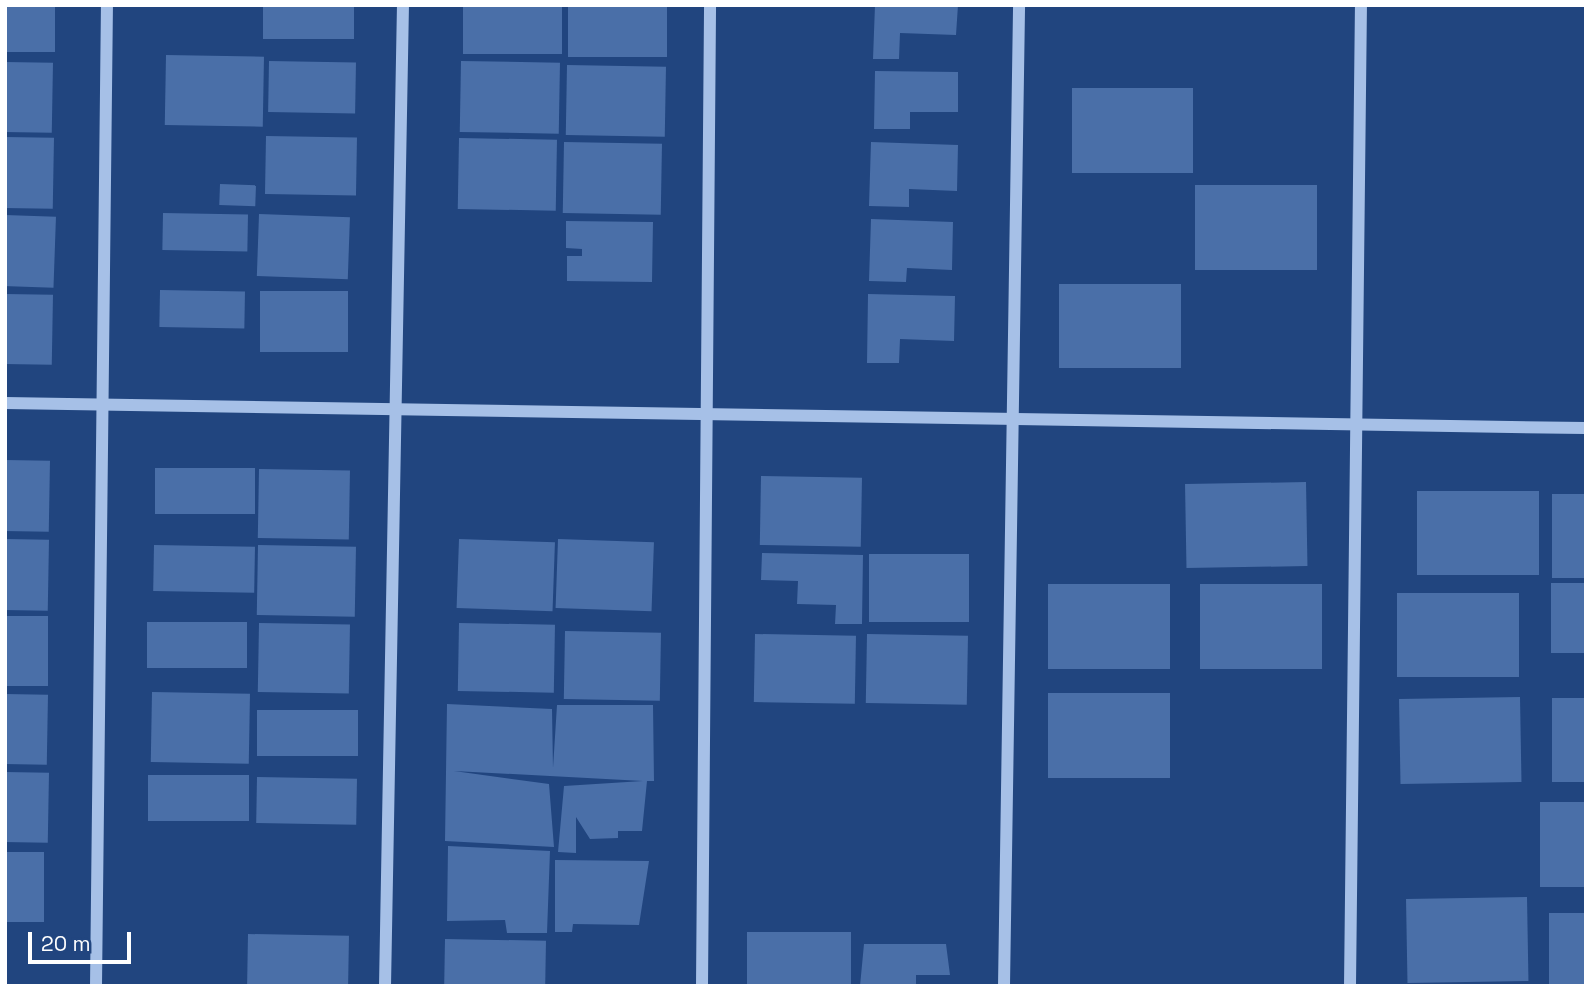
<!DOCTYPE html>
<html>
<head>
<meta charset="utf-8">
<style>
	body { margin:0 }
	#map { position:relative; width:1591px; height:991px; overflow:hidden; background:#21457f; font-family:"Space Grotesk",sans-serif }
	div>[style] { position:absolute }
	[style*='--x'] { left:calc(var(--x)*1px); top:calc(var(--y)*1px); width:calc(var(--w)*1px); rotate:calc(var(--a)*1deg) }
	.building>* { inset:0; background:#4a6fa8; transform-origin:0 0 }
	.minor>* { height:12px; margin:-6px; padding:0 6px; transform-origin:6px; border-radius:6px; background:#a6c0e7 }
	span { translate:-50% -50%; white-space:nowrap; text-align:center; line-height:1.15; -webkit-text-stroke:5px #21457f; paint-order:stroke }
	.frame { position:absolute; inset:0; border:7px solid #fff; pointer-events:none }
	.scale { position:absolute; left:28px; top:932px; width:103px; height:32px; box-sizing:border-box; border:4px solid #fff; border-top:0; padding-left:9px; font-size:21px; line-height:24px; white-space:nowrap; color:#fff; -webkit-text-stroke:5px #21457f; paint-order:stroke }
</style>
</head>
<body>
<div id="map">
	<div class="building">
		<i style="left:5px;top:5px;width:50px;height:47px"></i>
		<i style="left:263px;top:5px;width:91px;height:34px"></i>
		<i style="left:463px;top:5px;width:99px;height:49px"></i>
		<i style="left:568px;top:5px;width:99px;height:52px"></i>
		<i style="clip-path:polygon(875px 5px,958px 5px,956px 35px,900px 33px,899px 59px,873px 59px)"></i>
		<i style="left:166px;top:55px;width:98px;height:70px;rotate:1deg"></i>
		<i style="left:269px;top:61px;width:87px;height:51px;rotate:1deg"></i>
		<i style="left:461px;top:61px;width:99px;height:71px;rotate:1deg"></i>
		<i style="left:5px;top:62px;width:48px;height:70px;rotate:1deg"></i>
		<i style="left:567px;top:65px;width:99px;height:70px;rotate:1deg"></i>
		<i style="clip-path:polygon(875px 71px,958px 72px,958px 112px,910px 112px,910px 129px,874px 129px)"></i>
		<i style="left:1072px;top:88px;width:121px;height:85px"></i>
		<i style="left:266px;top:136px;width:91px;height:58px;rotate:1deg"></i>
		<i style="left:5px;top:137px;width:49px;height:71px;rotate:1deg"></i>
		<i style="left:459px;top:138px;width:98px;height:71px;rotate:1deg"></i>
		<i style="left:564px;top:142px;width:98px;height:71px;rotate:1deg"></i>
		<i style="clip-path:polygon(871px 142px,958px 145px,957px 191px,909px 189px,909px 207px,869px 206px)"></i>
		<i style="left:220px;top:184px;width:36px;height:21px;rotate:2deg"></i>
		<i style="left:1317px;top:185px;width:85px;height:122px;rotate:90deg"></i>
		<i style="left:163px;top:213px;width:85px;height:37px;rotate:1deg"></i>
		<i style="left:259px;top:214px;width:91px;height:62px;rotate:2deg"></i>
		<i style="left:5px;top:215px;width:51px;height:71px;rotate:2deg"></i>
		<i style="clip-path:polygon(871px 219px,953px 222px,952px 270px,907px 268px,906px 282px,869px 281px)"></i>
		<i style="clip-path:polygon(566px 221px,653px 222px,652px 282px,567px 281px,567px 256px,582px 256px,582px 249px,566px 248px)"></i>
		<i style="left:1181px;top:284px;width:84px;height:122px;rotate:90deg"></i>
		<i style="left:160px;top:290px;width:85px;height:37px;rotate:1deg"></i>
		<i style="left:260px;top:291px;width:88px;height:61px"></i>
		<i style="left:5px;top:294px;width:48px;height:70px;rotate:1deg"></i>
		<i style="clip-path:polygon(868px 294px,955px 296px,954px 341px,900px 339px,899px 363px,867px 363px)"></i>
		<i style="left:5px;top:460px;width:45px;height:71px;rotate:1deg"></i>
		<i style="left:155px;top:468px;width:100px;height:46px"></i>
		<i style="left:259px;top:469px;width:91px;height:69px;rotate:1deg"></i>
		<i style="left:761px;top:476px;width:101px;height:69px;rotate:1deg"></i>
		<i style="left:1306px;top:482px;width:84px;height:121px;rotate:89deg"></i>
		<i style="left:1539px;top:491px;width:84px;height:122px;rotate:90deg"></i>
		<i style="left:1552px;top:494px;width:34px;height:84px"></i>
		<i style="left:5px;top:539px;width:44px;height:71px;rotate:1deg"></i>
		<i style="left:459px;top:539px;width:96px;height:69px;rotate:2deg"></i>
		<i style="left:558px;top:539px;width:96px;height:69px;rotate:2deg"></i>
		<i style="left:154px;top:545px;width:101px;height:46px;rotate:1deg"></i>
		<i style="left:258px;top:545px;width:98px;height:70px;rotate:1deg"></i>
		<i style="clip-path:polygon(762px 553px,863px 555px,862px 624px,835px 624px,836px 605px,797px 604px,798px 581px,761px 580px)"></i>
		<i style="left:869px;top:554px;width:100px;height:68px"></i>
		<i style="left:1551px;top:583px;width:35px;height:70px"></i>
		<i style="left:1048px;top:584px;width:122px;height:85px"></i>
		<i style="left:1200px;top:584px;width:122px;height:85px"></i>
		<i style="left:1519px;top:593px;width:84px;height:122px;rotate:90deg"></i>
		<i style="left:5px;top:616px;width:43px;height:70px"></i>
		<i style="left:147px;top:622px;width:100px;height:46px"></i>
		<i style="left:259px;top:623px;width:91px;height:69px;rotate:1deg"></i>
		<i style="left:459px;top:623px;width:96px;height:68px;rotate:1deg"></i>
		<i style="left:565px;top:631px;width:96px;height:68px;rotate:1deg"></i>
		<i style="left:755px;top:634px;width:101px;height:68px;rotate:1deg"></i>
		<i style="left:867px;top:634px;width:101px;height:69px;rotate:1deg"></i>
		<i style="left:152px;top:692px;width:98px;height:70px;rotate:1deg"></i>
		<i style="left:1048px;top:693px;width:122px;height:85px"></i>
		<i style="left:5px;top:694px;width:43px;height:70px;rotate:1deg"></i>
		<i style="left:1520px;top:697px;width:85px;height:121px;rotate:89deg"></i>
		<i style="left:1552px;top:698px;width:34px;height:84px"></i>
		<i style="clip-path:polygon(447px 704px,552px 709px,553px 768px,557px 705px,653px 705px,654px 781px,647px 781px,642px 831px,618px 831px,618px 838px,590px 839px,576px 817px,576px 853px,558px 852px,564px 786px,643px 781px,454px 771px,549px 784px,554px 847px,445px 841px)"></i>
		<i style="left:257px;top:710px;width:101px;height:46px"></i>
		<i style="left:5px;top:772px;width:44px;height:70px;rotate:1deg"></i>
		<i style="left:148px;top:775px;width:101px;height:46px"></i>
		<i style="left:257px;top:777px;width:100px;height:46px;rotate:1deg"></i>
		<i style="left:1540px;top:802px;width:46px;height:85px"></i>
		<i style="clip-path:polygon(448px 846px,550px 851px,547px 933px,507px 933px,505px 920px,447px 921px)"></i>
		<i style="left:5px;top:852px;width:39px;height:70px"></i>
		<i style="clip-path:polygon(555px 860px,649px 861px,639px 925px,573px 924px,572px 932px,555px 932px)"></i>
		<i style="left:1527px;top:897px;width:84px;height:121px;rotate:89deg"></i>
		<i style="left:1586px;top:913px;width:73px;height:37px;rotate:90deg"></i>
		<i style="left:747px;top:932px;width:104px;height:54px"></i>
		<i style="left:248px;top:934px;width:101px;height:52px;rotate:1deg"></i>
		<i style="left:445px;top:939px;width:101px;height:46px;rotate:1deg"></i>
		<i style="clip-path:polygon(864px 944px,946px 944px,950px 975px,916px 975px,916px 986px,860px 986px)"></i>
	</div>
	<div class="minor">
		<i style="--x:5;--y:403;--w:1581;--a:0.91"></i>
		<i style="--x:96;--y:986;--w:981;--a:-89.36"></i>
		<i style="--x:385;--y:986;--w:981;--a:-88.95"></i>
		<i style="--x:702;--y:986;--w:981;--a:-89.53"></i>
		<i style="--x:1004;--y:986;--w:981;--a:-89.12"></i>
		<i style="--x:1350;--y:986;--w:981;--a:-89.36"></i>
	</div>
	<div class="frame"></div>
	<div class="scale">20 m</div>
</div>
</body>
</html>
